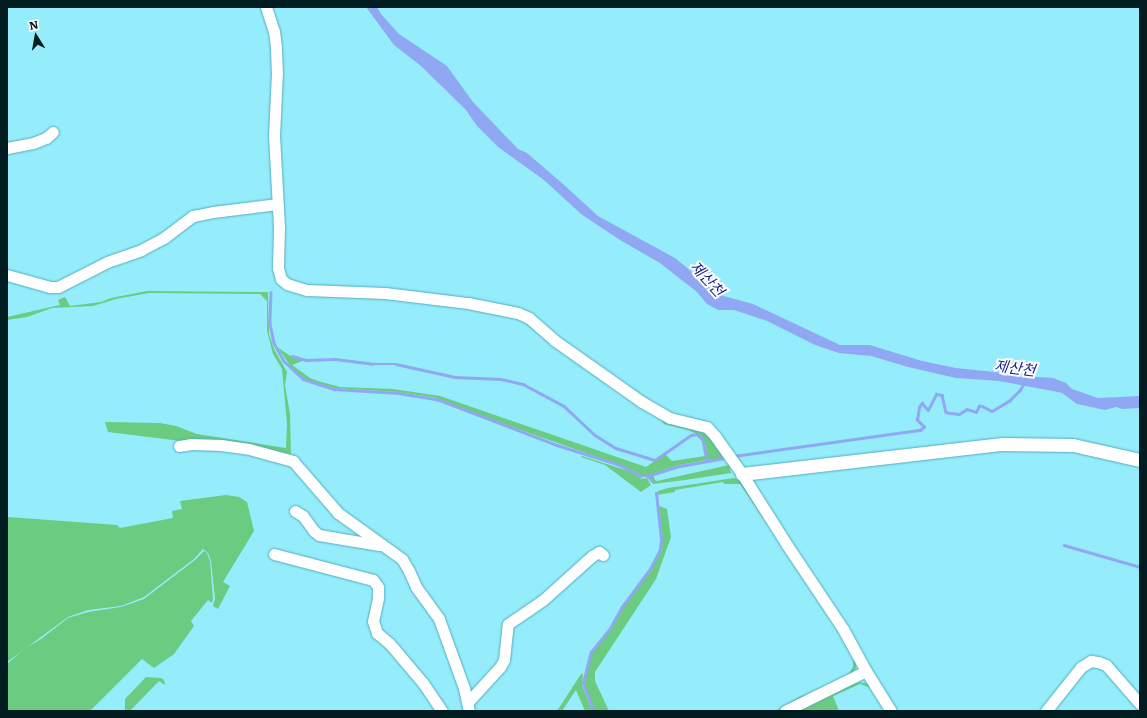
<!DOCTYPE html>
<html>
<head>
<meta charset="utf-8">
<style>
	body { margin:0 }
	#map { position:relative; width:1147px; height:718px; overflow:hidden; background:#95edfc; font-family:Literata,"Noto Sans KR",serif }
	div>[style] { position:absolute }
	[style*='--x'] { left:calc(var(--x)*1px); top:calc(var(--y)*1px); width:calc(var(--w)*1px); rotate:calc(var(--a)*1deg) }
	.green>* { inset:0; background:#6acb81 }
	.water>* { inset:0; background:#90a8f3 }
	.stream>* { height:2.5px; margin:-1.25px; padding:0 1.25px; transform-origin:1.25px; border-radius:1.25px; background:#90a8f3 }
	.roads { filter:drop-shadow(0 0 1px #54adbb) drop-shadow(0 0 1px #54adbb) }
	.minor>* { height:11px; margin:-5.5px; padding:0 5.5px; transform-origin:5.5px; border-radius:5.5px; background:#fff }
	.tertiary>* { height:13px; margin:-6.5px; padding:0 6.5px; transform-origin:6.5px; border-radius:6.5px; background:#fff }
	span { translate:-50% -50%; white-space:nowrap; text-align:center; line-height:1.15; -webkit-text-stroke:4px #fefefe; paint-order:stroke }
	.water-label { font-size:15px; color:#181e89; font-style:italic }
	.frame { position:absolute; inset:0; border:8px solid #011c21; pointer-events:none }
	.north { position:absolute; left:16px; top:16px; width:40px; height:40px; -webkit-text-stroke:3px #fefefe; paint-order:stroke; rotate:349deg; font-size:11px; font-weight:700; line-height:16px; text-align:center; color:#011c21 }
	.north::after { content:''; display:block; margin:auto; width:14px; height:18px; background:#011c21; clip-path:polygon(50% 0,100% 100%,50% 72%,0 100%) }
</style>
</head>
<body>
<div id="map">
	<div class="green">
		<i style="clip-path:polygon(147px 291px,268px 292px,269px 334px,274px 349px,287px 372px,285px 385px,290px 414px,291px 454px,249px 446px,181px 441px,108px 432px,105px 422px,160px 423px,176px 426px,197px 434px,286px 448px,287px 424px,282px 369px,273px 354px,267px 331px,267px 301px,260px 294px,149px 293px,116px 299px,93px 306px,52px 308px,27px 317px,7px 320px,7px 317px,60px 305px,58px 300px,65px 297px,70px 306px,101px 302px,111px 298px)"></i>
		<i style="clip-path:polygon(300px 293px,388px 295px,497px 310px,519px 315px,528px 319px,548px 337px,624px 393px,665px 418px,694px 426px,708px 432px,727px 458px,707px 460px,706px 446px,701px 436px,688px 430px,664px 424px,660px 418px,623px 394px,527px 325px,527px 322px,524px 319px,497px 312px,410px 299px,300px 295px)"></i>
		<i style="clip-path:polygon(277px 347px,292px 357px,305px 360px,292px 365px,310px 378px,318px 381px,340px 387px,393px 389px,440px 396px,646px 467px,665px 454px,672px 461px,705px 456px,706px 460px,680px 465px,646px 476px,641px 476px,635px 471px,617px 464px,478px 415px,437px 398px,398px 392px,334px 388px,312px 382px,303px 378px,292px 368px)"></i>
		<i style="clip-path:polygon(582px 456px,635px 473px,641px 479px,647px 478px,651px 485px,641px 492px,605px 465px,581px 457px)"></i>
		<i style="clip-path:polygon(729px 465px,731px 473px,685px 480px,653px 484px,648px 477px,653px 475px,655px 480px,657px 481px)"></i>
		<i style="clip-path:polygon(734px 478px,740px 480px,752px 495px,840px 627px,856px 657px,856px 668px,849px 677px,822px 692px,800px 700px,780px 711px,775px 711px,801px 696px,822px 690px,848px 675px,853px 667px,853px 657px,849px 645px,740px 484px,724px 484px,723px 482px,675px 490px,675px 492px,657px 495px,658px 491px,668px 488px)"></i>
		<i style="clip-path:polygon(226px 495px,239px 497px,247px 502px,254px 531px,223px 582px,230px 586px,218px 609px,213px 606px,215px 599px,211px 561px,208px 553px,203px 549px,194px 559px,144px 597px,121px 606px,88px 610px,68px 617px,7px 662px,7px 509px,8px 517px,117px 525px,120px 528px,173px 518px,172px 511px,182px 509px,180px 501px)"></i>
		<i style="clip-path:polygon(659px 506px,667px 509px,671px 537px,656px 579px,595px 672px,595px 681px,609px 711px,594px 711px,584px 683px,589px 661px,592px 653px,609px 630px,622px 608px,650px 570px,656px 560px,660px 549px,662px 539px)"></i>
		<i style="clip-path:polygon(204px 551px,207px 553px,210px 561px,213px 599px,212px 603px,208px 600px,191px 621px,194px 626px,174px 654px,154px 668px,142px 659px,90px 711px,7px 711px,7px 664px,24px 649px,41px 639px,68px 618px,88px 612px,121px 607px,144px 599px,195px 560px)"></i>
		<i style="clip-path:polygon(581px 674px,583px 674px,582px 685px,592px 711px,585px 711px,576px 690px,562px 711px,557px 711px)"></i>
		<i style="clip-path:polygon(146px 677px,161px 678px,164px 680px,165px 685px,159px 681px,130px 711px,125px 711px,125px 699px)"></i>
		<i style="clip-path:polygon(857px 682px,871px 684px,871px 688px,860px 684px,833px 696px,839px 711px,793px 711px)"></i>
	</div>
	<div class="water">
		<i style="clip-path:polygon(366px 7px,377px 7px,381px 14px,399px 34px,447px 66px,473px 102px,518px 149px,527px 153px,563px 184px,598px 216px,675px 258px,720px 295px,753px 304px,840px 345px,870px 345px,922px 361px,956px 368px,1013px 374px,1023px 376px,1053px 378px,1066px 383px,1072px 389px,1098px 398px,1140px 396px,1140px 408px,1122px 409px,1116px 407px,1105px 410px,1077px 404px,1062px 393px,1053px 391px,999px 381px,956px 378px,908px 367px,871px 356px,839px 353px,815px 345px,767px 321px,734px 310px,718px 310px,707px 304px,697px 292px,660px 263px,620px 240px,581px 214px,544px 180px,498px 147px,477px 126px,466px 110px,421px 66px,394px 45px)"></i>
	</div>
	<div class="stream">
		<i style="--x:271;--y:292;--w:32;--a:92"></i>
		<i style="--x:270;--y:324;--w:19;--a:78"></i>
		<i style="--x:274;--y:343;--w:21;--a:61"></i>
		<i style="--x:284;--y:361;--w:26;--a:43"></i>
		<i style="--x:303;--y:379;--w:33;--a:18"></i>
		<i style="--x:334;--y:389;--w:64;--a:3.6"></i>
		<i style="--x:398;--y:393;--w:39;--a:9"></i>
		<i style="--x:437;--y:399;--w:129;--a:21"></i>
		<i style="--x:557;--y:445;--w:63;--a:17.6"></i>
		<i style="--x:617;--y:464;--w:20;--a:24"></i>
		<i style="--x:635;--y:472;--w:7;--a:34"></i>
		<i style="--x:641;--y:476;--w:6;--a:0"></i>
		<i style="--x:292;--y:356;--w:15;--a:16"></i>
		<i style="--x:306;--y:360;--w:29;--a:-2"></i>
		<i style="--x:335;--y:359;--w:38;--a:7"></i>
		<i style="--x:373;--y:364;--w:23;--a:0"></i>
		<i style="--x:396;--y:364;--w:60;--a:12.4"></i>
		<i style="--x:455;--y:377;--w:46;--a:2.5"></i>
		<i style="--x:501;--y:379;--w:23;--a:13"></i>
		<i style="--x:523;--y:384;--w:47;--a:28.2"></i>
		<i style="--x:564;--y:406;--w:42;--a:43.1"></i>
		<i style="--x:595;--y:435;--w:25;--a:32"></i>
		<i style="--x:616;--y:448;--w:41;--a:17.1"></i>
		<i style="--x:655;--y:460;--w:44;--a:-34.8"></i>
		<i style="--x:691;--y:435;--w:6;--a:-9"></i>
		<i style="--x:697;--y:434;--w:8;--a:45"></i>
		<i style="--x:703;--y:440;--w:21;--a:79"></i>
		<i style="--x:734;--y:456;--w:188;--a:-8"></i>
		<i style="--x:920;--y:430;--w:5;--a:-37"></i>
		<i style="--x:924;--y:427;--w:10;--a:-135"></i>
		<i style="--x:917;--y:420;--w:13;--a:-81"></i>
		<i style="--x:919;--y:407;--w:5;--a:-53"></i>
		<i style="--x:922;--y:403;--w:9;--a:49"></i>
		<i style="--x:928;--y:410;--w:18;--a:-63"></i>
		<i style="--x:936;--y:394;--w:6;--a:9"></i>
		<i style="--x:942;--y:395;--w:17;--a:77"></i>
		<i style="--x:946;--y:412;--w:4;--a:14"></i>
		<i style="--x:950;--y:413;--w:9;--a:6"></i>
		<i style="--x:959;--y:414;--w:9;--a:-32"></i>
		<i style="--x:967;--y:409;--w:9;--a:18"></i>
		<i style="--x:976;--y:412;--w:7;--a:-63"></i>
		<i style="--x:979;--y:406;--w:3;--a:0"></i>
		<i style="--x:982;--y:406;--w:11;--a:27"></i>
		<i style="--x:992;--y:411;--w:21;--a:-31"></i>
		<i style="--x:1010;--y:400;--w:14;--a:-45"></i>
		<i style="--x:1020;--y:390;--w:8;--a:-60"></i>
		<i style="--x:652;--y:481;--w:7;--a:-135"></i>
		<i style="--x:647;--y:476;--w:34;--a:-17"></i>
		<i style="--x:680;--y:466;--w:46;--a:-10.1"></i>
		<i style="--x:1064;--y:545;--w:79;--a:16.1"></i>
		<i style="--x:593;--y:711;--w:30;--a:-110"></i>
		<i style="--x:583;--y:683;--w:32;--a:-76"></i>
		<i style="--x:591;--y:652;--w:28;--a:-51"></i>
		<i style="--x:609;--y:630;--w:25;--a:-61"></i>
		<i style="--x:621;--y:608;--w:49;--a:-53.4"></i>
		<i style="--x:650;--y:569;--w:22;--a:-63"></i>
		<i style="--x:660;--y:549;--w:10;--a:-84"></i>
		<i style="--x:661;--y:539;--w:46;--a:-96.2"></i>
	</div>
	<div class="roads">
		<div class="minor">
			<i style="--x:266;--y:7;--w:25;--a:72"></i>
			<i style="--x:274;--y:31;--w:17;--a:83"></i>
			<i style="--x:276;--y:48;--w:24;--a:88"></i>
			<i style="--x:277;--y:72;--w:63;--a:92.7"></i>
			<i style="--x:274;--y:135;--w:92;--a:86.9"></i>
			<i style="--x:279;--y:227;--w:41;--a:91.4"></i>
			<i style="--x:278;--y:268;--w:11;--a:75"></i>
			<i style="--x:281;--y:279;--w:8;--a:40"></i>
			<i style="--x:287;--y:284;--w:21;--a:17"></i>
			<i style="--x:307;--y:290;--w:78;--a:2.2"></i>
			<i style="--x:385;--y:293;--w:84;--a:6.9"></i>
			<i style="--x:468;--y:303;--w:51;--a:11.3"></i>
			<i style="--x:518;--y:313;--w:12;--a:24"></i>
			<i style="--x:529;--y:318;--w:33;--a:41"></i>
			<i style="--x:554;--y:340;--w:108;--a:35.2"></i>
			<i style="--x:642;--y:402;--w:32;--a:30"></i>
			<i style="--x:670;--y:418;--w:38;--a:14"></i>
			<i style="--x:707;--y:427;--w:12;--a:48"></i>
			<i style="--x:715;--y:436;--w:47;--a:54.6"></i>
			<i style="--x:742;--y:474;--w:84;--a:57.6"></i>
			<i style="--x:787;--y:545;--w:101;--a:56.3"></i>
			<i style="--x:843;--y:629;--w:48;--a:61.3"></i>
			<i style="--x:866;--y:671;--w:47;--a:58"></i>
			<i style="--x:7;--y:148;--w:26;--a:-11"></i>
			<i style="--x:33;--y:143;--w:14;--a:-21"></i>
			<i style="--x:46;--y:138;--w:9;--a:-41"></i>
			<i style="--x:7;--y:275;--w:45;--a:15.6"></i>
			<i style="--x:50;--y:287;--w:8;--a:0"></i>
			<i style="--x:58;--y:287;--w:55;--a:-27"></i>
			<i style="--x:107;--y:262;--w:36;--a:-19"></i>
			<i style="--x:141;--y:250;--w:27;--a:-28"></i>
			<i style="--x:165;--y:237;--w:35;--a:-37"></i>
			<i style="--x:193;--y:216;--w:20;--a:-11"></i>
			<i style="--x:213;--y:212;--w:65;--a:-7"></i>
			<i style="--x:179;--y:446;--w:13;--a:-9"></i>
			<i style="--x:192;--y:444;--w:29;--a:2"></i>
			<i style="--x:221;--y:445;--w:28;--a:8"></i>
			<i style="--x:249;--y:449;--w:46;--a:15.3"></i>
			<i style="--x:293;--y:461;--w:69;--a:49.1"></i>
			<i style="--x:338;--y:513;--w:79;--a:35.7"></i>
			<i style="--x:402;--y:559;--w:14;--a:60"></i>
			<i style="--x:409;--y:571;--w:17;--a:66"></i>
			<i style="--x:416;--y:587;--w:39;--a:54"></i>
			<i style="--x:439;--y:619;--w:73;--a:70.1"></i>
			<i style="--x:464;--y:688;--w:24;--a:78"></i>
			<i style="--x:295;--y:511;--w:9;--a:32"></i>
			<i style="--x:303;--y:516;--w:19;--a:54"></i>
			<i style="--x:314;--y:531;--w:6;--a:39"></i>
			<i style="--x:319;--y:535;--w:61;--a:9.5"></i>
			<i style="--x:274;--y:554;--w:102;--a:14.7"></i>
			<i style="--x:373;--y:580;--w:9;--a:54"></i>
			<i style="--x:378;--y:587;--w:11;--a:90"></i>
			<i style="--x:378;--y:598;--w:24;--a:102"></i>
			<i style="--x:373;--y:621;--w:13;--a:72"></i>
			<i style="--x:377;--y:633;--w:17;--a:40"></i>
			<i style="--x:390;--y:644;--w:51;--a:49.8"></i>
			<i style="--x:423;--y:683;--w:34;--a:56"></i>
			<i style="--x:468;--y:702;--w:47;--a:-47.6"></i>
			<i style="--x:500;--y:667;--w:8;--a:-60"></i>
			<i style="--x:504;--y:660;--w:36;--a:-84"></i>
			<i style="--x:508;--y:624;--w:42;--a:-34.4"></i>
			<i style="--x:543;--y:600;--w:66;--a:-41.9"></i>
			<i style="--x:592;--y:556;--w:8;--a:-30"></i>
			<i style="--x:599;--y:552;--w:5;--a:37"></i>
			<i style="--x:785;--y:711;--w:90;--a:-26.3"></i>
			<i style="--x:1046;--y:711;--w:56;--a:-51.5"></i>
			<i style="--x:1081;--y:667;--w:12;--a:-31"></i>
			<i style="--x:1091;--y:661;--w:7;--a:8"></i>
			<i style="--x:1098;--y:662;--w:9;--a:21"></i>
			<i style="--x:1106;--y:665;--w:52;--a:48.9"></i>
		</div>
		<div class="tertiary">
			<i style="--x:742;--y:474;--w:262;--a:-6.6"></i>
			<i style="--x:1002;--y:444;--w:71;--a:0.8"></i>
			<i style="--x:1073;--y:445;--w:69;--a:12.6"></i>
		</div>
	</div>
	<div class="water-label">
		<span style="left:708px;top:278px;rotate:47deg">제산천</span>
		<span style="left:1015px;top:367px;rotate:7deg">제산천</span>
	</div>
	<div class="frame"></div>
	<div class="north">N</div>
</div>
</body>
</html>
